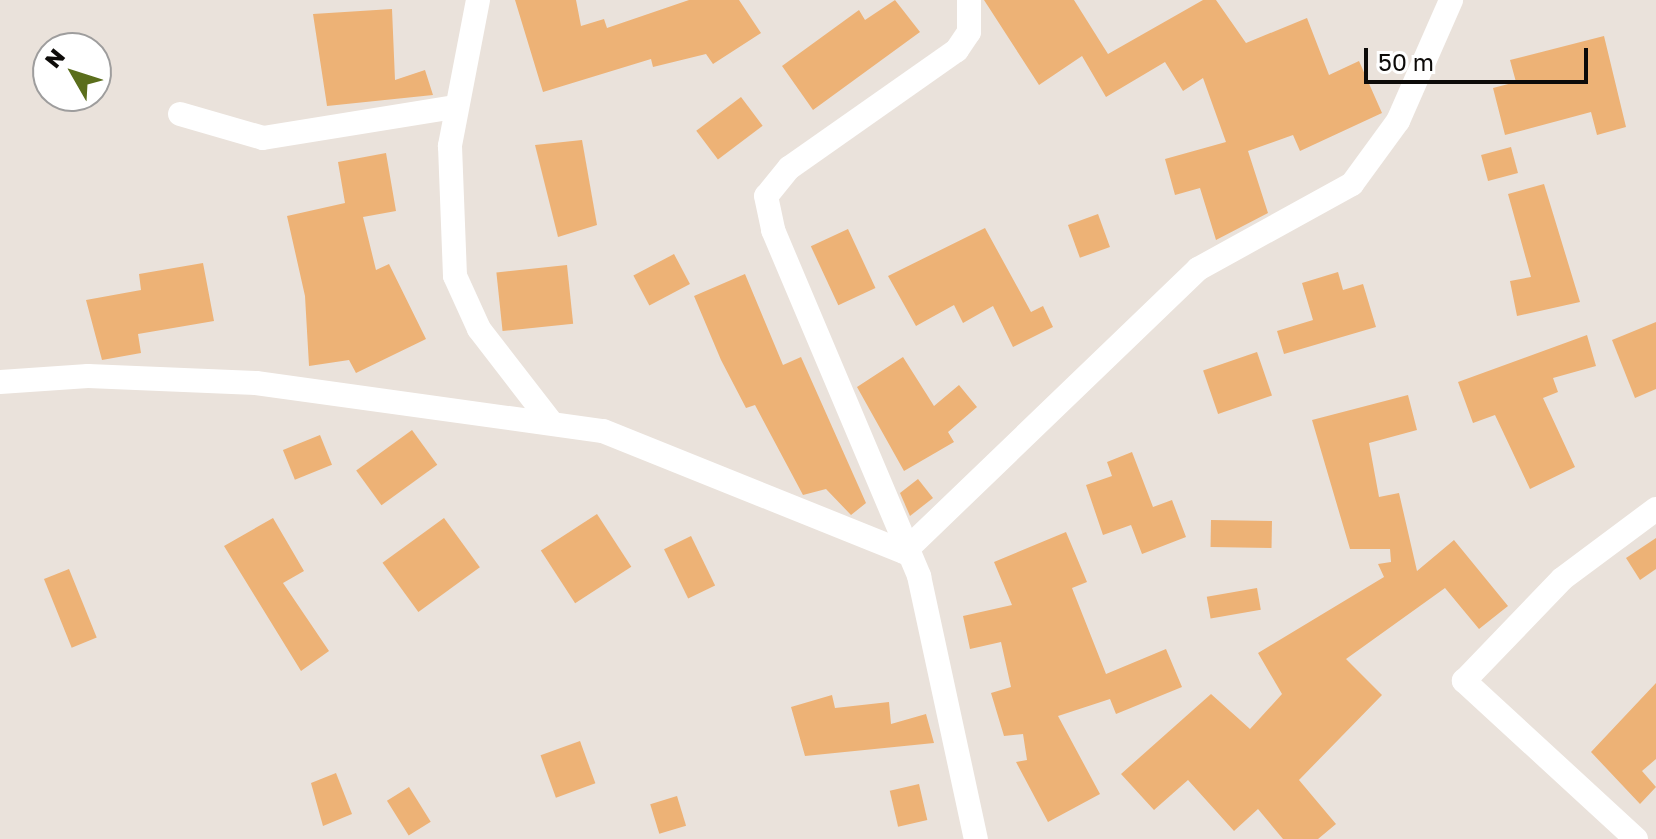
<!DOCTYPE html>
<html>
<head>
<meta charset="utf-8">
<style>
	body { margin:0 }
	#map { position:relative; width:1656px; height:839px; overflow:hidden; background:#eae2db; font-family:"Golos Text",sans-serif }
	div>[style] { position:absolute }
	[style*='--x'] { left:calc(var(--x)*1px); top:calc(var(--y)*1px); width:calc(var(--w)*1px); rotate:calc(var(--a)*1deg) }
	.building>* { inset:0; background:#edb276; transform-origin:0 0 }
	.minor>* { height:24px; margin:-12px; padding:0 12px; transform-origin:12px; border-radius:12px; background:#fff }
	span { translate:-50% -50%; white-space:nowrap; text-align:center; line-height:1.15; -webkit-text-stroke:8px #fff; paint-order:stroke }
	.north { position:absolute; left:32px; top:32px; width:80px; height:80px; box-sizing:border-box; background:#fff; border:2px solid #9e9d9d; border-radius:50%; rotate:309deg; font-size:22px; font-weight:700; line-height:32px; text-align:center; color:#0d0b09 }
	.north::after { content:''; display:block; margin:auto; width:28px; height:36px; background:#5b6e1c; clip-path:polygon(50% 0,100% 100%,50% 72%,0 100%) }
	.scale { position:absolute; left:1364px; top:48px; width:224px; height:36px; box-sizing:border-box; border:4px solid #0d0b09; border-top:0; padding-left:10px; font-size:24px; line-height:28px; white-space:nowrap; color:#0d0b09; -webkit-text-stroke:6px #fff; paint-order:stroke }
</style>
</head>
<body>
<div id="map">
	<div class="building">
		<i style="clip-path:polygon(515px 0,576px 0,581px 26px,604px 19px,607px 28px,689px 0,739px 0,761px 33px,713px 64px,706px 54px,653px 67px,651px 59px,543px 92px)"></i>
		<i style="clip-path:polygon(895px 0,920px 32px,813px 110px,782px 66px,859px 10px,865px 20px)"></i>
		<i style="clip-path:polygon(984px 0,1074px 0,1108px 54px,1203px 0,1216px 0,1246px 43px,1307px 18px,1329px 75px,1359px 61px,1382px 113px,1300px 151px,1293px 135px,1248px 151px,1268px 213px,1216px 240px,1200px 188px,1175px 195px,1165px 159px,1226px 142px,1203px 78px,1183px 91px,1165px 62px,1106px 97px,1082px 56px,1039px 85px)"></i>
		<i style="clip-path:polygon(392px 9px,395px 80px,425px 70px,433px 95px,327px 106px,313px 14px)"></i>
		<i style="clip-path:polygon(1604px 36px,1626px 127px,1597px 135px,1591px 112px,1505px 135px,1493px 88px,1516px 82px,1510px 60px)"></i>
		<i style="left:741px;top:97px;width:36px;height:56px;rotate:53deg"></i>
		<i style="clip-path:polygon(582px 140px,597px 225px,558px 237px,535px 145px)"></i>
		<i style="left:1511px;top:147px;width:27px;height:31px;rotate:75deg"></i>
		<i style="clip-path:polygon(386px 153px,396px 211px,363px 217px,376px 270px,389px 264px,426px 339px,356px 373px,349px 360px,309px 366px,305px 296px,287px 216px,345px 203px,338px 162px)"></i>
		<i style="clip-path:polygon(1544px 184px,1580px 302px,1517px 316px,1510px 281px,1531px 277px,1508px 194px)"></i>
		<i style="left:1098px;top:214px;width:35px;height:32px;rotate:70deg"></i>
		<i style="clip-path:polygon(985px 228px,1031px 312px,1043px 306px,1053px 327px,1013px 347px,993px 306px,963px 323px,954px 305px,916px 326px,888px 276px)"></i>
		<i style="left:848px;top:229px;width:65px;height:41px;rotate:65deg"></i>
		<i style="left:674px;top:254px;width:34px;height:46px;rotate:62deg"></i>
		<i style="clip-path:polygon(203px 263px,214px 321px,138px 334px,141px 353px,102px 360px,86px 300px,141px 290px,139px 274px)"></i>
		<i style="left:567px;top:265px;width:59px;height:71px;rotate:84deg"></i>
		<i style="clip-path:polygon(1338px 272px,1343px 290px,1363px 284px,1376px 327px,1284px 354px,1277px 331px,1313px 320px,1302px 283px)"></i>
		<i style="clip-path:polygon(745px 274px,783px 365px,801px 357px,866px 503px,851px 515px,826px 489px,803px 495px,755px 405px,746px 408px,721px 360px,694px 296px)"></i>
		<i style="clip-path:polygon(1656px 322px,1656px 389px,1635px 398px,1612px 340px)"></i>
		<i style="clip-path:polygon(1587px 335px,1596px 366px,1553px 378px,1558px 392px,1543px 398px,1575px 467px,1530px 489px,1495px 415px,1473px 423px,1458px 382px)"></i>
		<i style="left:1257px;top:352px;width:46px;height:57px;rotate:71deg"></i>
		<i style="clip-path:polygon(903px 357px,934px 406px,959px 385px,977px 407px,948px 432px,954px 442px,904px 471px,857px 387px)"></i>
		<i style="clip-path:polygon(1408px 395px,1417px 430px,1369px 443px,1379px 497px,1399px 493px,1417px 571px,1454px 540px,1508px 606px,1479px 629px,1445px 588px,1346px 659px,1382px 695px,1299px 780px,1336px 824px,1318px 839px,1283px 839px,1258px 809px,1234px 831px,1188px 780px,1154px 810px,1121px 774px,1211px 694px,1250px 729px,1282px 694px,1258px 653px,1384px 577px,1378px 564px,1391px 562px,1390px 549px,1350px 549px,1312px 420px)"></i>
		<i style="left:412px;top:430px;width:43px;height:69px;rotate:54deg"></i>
		<i style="left:320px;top:435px;width:32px;height:40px;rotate:68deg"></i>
		<i style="clip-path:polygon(1132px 452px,1153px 507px,1172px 500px,1186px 537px,1142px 554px,1131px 525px,1103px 535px,1086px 485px,1112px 476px,1107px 462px)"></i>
		<i style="clip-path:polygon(918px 479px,933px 498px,910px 516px,900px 493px)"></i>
		<i style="left:597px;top:514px;width:63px;height:67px;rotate:57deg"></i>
		<i style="clip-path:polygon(273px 518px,304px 571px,283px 583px,329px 651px,301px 671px,224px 546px)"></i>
		<i style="left:444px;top:518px;width:61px;height:76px;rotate:54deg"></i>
		<i style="left:1211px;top:520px;width:61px;height:27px;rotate:1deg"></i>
		<i style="clip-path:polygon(1066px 532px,1087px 582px,1072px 588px,1106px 674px,1166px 649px,1182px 687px,1116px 714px,1110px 699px,1058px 716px,1100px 794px,1048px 822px,1016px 762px,1027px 760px,1023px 734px,1004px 736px,991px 693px,1011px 687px,1001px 642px,970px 649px,963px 616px,1012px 605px,994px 562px)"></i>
		<i style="left:691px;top:536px;width:55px;height:30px;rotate:64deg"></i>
		<i style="clip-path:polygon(1656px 538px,1656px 569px,1640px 580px,1626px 558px)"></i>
		<i style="left:69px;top:569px;width:74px;height:27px;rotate:68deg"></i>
		<i style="left:1257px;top:588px;width:22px;height:51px;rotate:80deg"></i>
		<i style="clip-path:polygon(1656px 683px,1656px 759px,1642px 771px,1656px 787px,1640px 804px,1591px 752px)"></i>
		<i style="clip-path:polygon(832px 695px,835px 708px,889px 702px,891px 724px,926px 714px,934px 743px,805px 756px,791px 707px)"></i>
		<i style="left:580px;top:741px;width:45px;height:42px;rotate:70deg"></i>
		<i style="clip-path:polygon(336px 773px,352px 814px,323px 826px,311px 783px)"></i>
		<i style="left:919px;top:784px;width:37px;height:30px;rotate:77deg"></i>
		<i style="left:409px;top:787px;width:41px;height:26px;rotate:58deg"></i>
		<i style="left:677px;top:796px;width:31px;height:28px;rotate:73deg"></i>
	</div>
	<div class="minor">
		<i style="--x:478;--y:0;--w:149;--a:100.9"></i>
		<i style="--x:450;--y:146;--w:130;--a:87.8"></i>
		<i style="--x:455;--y:276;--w:58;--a:65.6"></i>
		<i style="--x:479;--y:329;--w:118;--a:52.3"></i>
		<i style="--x:969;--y:0;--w:32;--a:90"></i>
		<i style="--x:969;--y:32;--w:22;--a:124"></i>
		<i style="--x:957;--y:50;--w:205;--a:144.9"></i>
		<i style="--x:789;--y:168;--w:36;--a:129"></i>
		<i style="--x:766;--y:196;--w:35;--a:78"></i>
		<i style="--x:773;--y:230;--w:376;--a:67.1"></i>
		<i style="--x:919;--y:576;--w:269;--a:77.8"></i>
		<i style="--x:180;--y:114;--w:86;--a:16.1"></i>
		<i style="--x:263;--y:138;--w:194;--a:-9.2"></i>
		<i style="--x:0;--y:382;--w:88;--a:-3.9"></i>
		<i style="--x:88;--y:376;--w:168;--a:2.4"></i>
		<i style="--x:256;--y:383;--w:350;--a:7.9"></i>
		<i style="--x:603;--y:431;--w:324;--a:21.9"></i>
		<i style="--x:904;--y:552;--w:408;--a:-43.9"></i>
		<i style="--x:1198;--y:269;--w:176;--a:-28.9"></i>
		<i style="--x:1352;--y:184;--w:78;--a:-53.9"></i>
		<i style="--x:1398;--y:121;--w:132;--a:-66.3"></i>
		<i style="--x:1636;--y:839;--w:234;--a:-137.4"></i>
		<i style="--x:1464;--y:681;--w:141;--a:-46.1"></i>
		<i style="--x:1562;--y:579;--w:117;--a:-36.7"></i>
	</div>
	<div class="north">N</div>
	<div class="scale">50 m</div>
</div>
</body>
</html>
